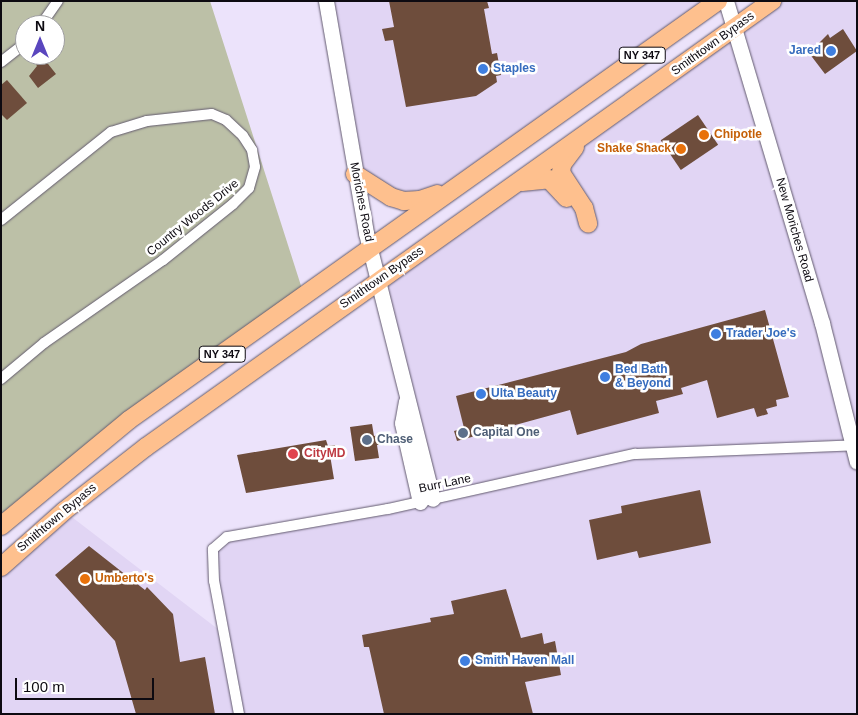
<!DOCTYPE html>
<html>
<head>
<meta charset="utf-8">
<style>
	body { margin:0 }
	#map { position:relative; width:858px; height:715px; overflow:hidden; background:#ece3fb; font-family:Helvetica,sans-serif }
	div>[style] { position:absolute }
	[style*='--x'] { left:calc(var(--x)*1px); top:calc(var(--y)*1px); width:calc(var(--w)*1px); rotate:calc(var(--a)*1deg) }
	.built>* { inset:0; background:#e1d5f4 }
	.green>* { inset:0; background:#bcc0a7 }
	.building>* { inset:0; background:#6e4d3c; transform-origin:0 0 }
	.roads { filter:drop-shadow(0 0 1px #625a6e) drop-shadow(0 0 1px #625a6e) }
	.minor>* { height:10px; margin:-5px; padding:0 5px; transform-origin:5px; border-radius:5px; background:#fff }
	.secondary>* { height:15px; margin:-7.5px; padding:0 7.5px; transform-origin:7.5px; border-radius:7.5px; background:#fff }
	.trunk>* { height:18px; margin:-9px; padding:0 9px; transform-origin:9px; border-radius:9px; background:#fec08e }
	.dots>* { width:14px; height:14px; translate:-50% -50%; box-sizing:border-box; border:2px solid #fff; border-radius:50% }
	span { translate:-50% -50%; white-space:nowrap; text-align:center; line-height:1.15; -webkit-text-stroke:5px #fff; paint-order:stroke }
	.shield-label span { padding:1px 4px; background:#fff; border:1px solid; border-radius:4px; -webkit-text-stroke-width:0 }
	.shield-label { font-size:11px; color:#0d0a11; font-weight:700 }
	.street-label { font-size:12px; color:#0d0a11 }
	.shop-label { font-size:12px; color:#366cbe; font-weight:700 }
	.right { translate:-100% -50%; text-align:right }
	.left { translate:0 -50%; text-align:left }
	.food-label { font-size:12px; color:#c56008; font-weight:700 }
	.service-label { font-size:12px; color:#4e5e75; font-weight:700 }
	.health-label { font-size:12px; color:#be3a42; font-weight:700 }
	.frame { position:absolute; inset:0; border:2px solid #0d0a11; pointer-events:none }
	.north { position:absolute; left:15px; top:15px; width:50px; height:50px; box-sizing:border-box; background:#fff; border:1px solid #9e9da0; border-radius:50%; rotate:0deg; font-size:14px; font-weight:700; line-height:20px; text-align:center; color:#0d0a11 }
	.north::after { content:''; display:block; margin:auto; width:18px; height:22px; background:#5a46be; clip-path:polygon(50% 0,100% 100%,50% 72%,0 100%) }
	.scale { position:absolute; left:15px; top:678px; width:139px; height:22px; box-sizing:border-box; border:2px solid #0d0a11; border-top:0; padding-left:6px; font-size:15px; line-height:18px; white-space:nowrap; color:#0d0a11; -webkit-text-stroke:4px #fff; paint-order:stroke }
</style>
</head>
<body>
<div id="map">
	<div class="built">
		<i style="clip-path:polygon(327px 1px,718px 1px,429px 207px,373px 193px,357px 158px)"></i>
		<i style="clip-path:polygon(772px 1px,857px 1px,857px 714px,1px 714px,1px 567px,64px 511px,223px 633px,213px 549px,227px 537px,433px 499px,378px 281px)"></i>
	</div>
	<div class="green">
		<i style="clip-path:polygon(evenodd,1px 1px,210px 1px,303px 292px,1px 522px,1px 1px,25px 25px,55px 25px,55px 55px,25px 55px,25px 25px)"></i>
	</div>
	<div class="building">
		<i style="clip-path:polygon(389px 1px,487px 1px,489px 8px,484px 9px,492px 54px,497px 53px,501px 75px,496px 76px,497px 82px,476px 96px,406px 107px,393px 40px,385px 41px,382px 29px,394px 27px)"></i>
		<i style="clip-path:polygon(843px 29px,857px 51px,825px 74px,809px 53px,828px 34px,830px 38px)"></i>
		<i style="clip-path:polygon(37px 55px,41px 55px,56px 74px,38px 88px,29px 76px,37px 66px,32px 59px)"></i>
		<i style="clip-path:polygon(7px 80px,27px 103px,7px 120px,1px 114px,1px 85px)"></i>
		<i style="left:698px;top:115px;width:36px;height:45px;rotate:56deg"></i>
		<i style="clip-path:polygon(765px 310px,789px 397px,776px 400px,777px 406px,766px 409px,768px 414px,757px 417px,754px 408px,717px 418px,707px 380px,681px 388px,683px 394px,656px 401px,659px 413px,577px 435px,570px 410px,457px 441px,454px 431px,464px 428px,456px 396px,626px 352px,641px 344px)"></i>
		<i style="clip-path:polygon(372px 424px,374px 436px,382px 434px,383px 445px,377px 445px,379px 458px,355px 461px,350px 427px)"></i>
		<i style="clip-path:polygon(326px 440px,328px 446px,335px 445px,338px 453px,330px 455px,334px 479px,246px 493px,237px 455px)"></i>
		<i style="clip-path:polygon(700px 490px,711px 543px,639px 558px,637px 551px,597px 560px,589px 520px,622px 513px,621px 506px)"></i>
		<i style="clip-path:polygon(89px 546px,145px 590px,147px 587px,173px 614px,180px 662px,205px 657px,215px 714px,136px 714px,115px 641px,55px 575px)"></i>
		<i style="clip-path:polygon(506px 589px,521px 638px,542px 633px,544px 644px,555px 641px,561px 675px,525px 682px,533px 714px,384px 714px,369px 647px,364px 647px,362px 635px,431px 622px,430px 618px,454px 614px,451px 601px)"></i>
	</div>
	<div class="roads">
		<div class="minor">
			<i style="--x:41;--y:25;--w:29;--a:-55"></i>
			<i style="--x:1;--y:62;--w:31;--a:-38"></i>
			<i style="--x:1;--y:220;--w:141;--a:-38.7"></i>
			<i style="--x:111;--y:132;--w:38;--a:-17"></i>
			<i style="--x:147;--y:121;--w:65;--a:-6.1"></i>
			<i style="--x:212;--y:114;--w:15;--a:23"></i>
			<i style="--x:226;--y:120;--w:23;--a:43"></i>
			<i style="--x:243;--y:136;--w:17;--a:57"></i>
			<i style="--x:252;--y:150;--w:17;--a:80"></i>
			<i style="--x:255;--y:167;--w:22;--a:106"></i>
			<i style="--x:249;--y:188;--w:23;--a:135"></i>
			<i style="--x:233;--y:204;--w:90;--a:141.3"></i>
			<i style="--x:163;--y:260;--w:145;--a:145.1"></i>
			<i style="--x:44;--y:343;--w:56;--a:140.1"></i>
			<i style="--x:239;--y:714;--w:135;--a:-100.6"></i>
			<i style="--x:214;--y:581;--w:32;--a:-92"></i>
			<i style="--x:213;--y:549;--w:18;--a:-41"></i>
			<i style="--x:227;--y:537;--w:163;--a:-9.9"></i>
			<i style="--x:388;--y:509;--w:253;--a:-12.6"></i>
			<i style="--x:635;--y:454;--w:222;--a:-2.3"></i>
		</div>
		<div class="secondary">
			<i style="--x:326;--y:1;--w:235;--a:80.2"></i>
			<i style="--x:366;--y:233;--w:274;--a:75.9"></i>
			<i style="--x:726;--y:1;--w:336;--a:73.4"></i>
			<i style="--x:822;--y:323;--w:143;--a:75.9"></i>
			<i style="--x:406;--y:401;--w:22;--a:100"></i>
			<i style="--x:402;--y:423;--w:81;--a:77.2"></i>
		</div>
		<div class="trunk">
			<i style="--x:575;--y:147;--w:21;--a:127"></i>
			<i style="--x:562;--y:164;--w:9;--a:96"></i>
			<i style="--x:561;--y:173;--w:42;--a:56.7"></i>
			<i style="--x:584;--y:208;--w:16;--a:75"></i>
			<i style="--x:355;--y:174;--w:43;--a:32.6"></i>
			<i style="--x:391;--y:197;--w:14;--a:17"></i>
			<i style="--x:404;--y:201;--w:16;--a:-4"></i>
			<i style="--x:420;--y:200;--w:18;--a:-19"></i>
			<i style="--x:522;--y:182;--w:27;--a:-6"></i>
			<i style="--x:549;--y:179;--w:26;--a:47"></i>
			<i style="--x:1;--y:526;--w:166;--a:-39.6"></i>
			<i style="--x:129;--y:420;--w:723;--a:-35.43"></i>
			<i style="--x:1;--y:567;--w:84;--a:-41.6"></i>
			<i style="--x:64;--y:511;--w:104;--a:-38"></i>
			<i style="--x:146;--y:447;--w:769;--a:-35.47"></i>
		</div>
	</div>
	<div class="dots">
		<i style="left:831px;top:51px;background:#3f7fe0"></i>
		<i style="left:483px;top:69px;background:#3f7fe0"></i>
		<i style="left:704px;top:135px;background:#e8710a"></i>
		<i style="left:681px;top:149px;background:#e8710a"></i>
		<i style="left:716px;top:334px;background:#3f7fe0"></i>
		<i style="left:605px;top:377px;background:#3f7fe0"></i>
		<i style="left:481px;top:394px;background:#3f7fe0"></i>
		<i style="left:463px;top:433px;background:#5c6f8a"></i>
		<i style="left:367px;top:440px;background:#5c6f8a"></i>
		<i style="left:293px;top:454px;background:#e0444e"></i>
		<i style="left:85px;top:579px;background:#e8710a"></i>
		<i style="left:465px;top:661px;background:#3f7fe0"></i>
	</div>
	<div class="shield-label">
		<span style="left:642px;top:55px">NY 347</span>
		<span style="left:222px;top:354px">NY 347</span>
	</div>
	<div class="street-label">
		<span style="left:713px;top:44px;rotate:-36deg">Smithtown Bypass</span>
		<span style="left:361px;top:202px;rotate:79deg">Moriches Road</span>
		<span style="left:193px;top:218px;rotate:-39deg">Country Woods Drive</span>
		<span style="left:794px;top:230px;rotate:74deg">New Moriches Road</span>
		<span style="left:382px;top:278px;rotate:-35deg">Smithtown Bypass</span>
		<span style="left:445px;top:484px;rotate:-12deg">Burr Lane</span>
		<span style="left:57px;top:518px;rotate:-40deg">Smithtown Bypass</span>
	</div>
	<div class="shop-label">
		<span class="right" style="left:821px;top:51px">Jared</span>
		<span class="left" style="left:493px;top:69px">Staples</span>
		<span class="left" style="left:726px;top:334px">Trader Joe's</span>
		<span class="left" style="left:615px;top:377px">Bed Bath<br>&amp; Beyond</span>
		<span class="left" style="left:491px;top:394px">Ulta Beauty</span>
		<span class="left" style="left:475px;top:661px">Smith Haven Mall</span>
	</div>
	<div class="food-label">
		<span class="left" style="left:714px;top:135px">Chipotle</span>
		<span class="right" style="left:671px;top:149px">Shake Shack</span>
		<span class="left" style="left:95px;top:579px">Umberto's</span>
	</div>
	<div class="service-label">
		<span class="left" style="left:473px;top:433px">Capital One</span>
		<span class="left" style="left:377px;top:440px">Chase</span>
	</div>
	<div class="health-label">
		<span class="left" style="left:304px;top:454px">CityMD</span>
	</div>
	<div class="frame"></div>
	<div class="north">N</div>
	<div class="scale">100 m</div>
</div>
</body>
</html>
